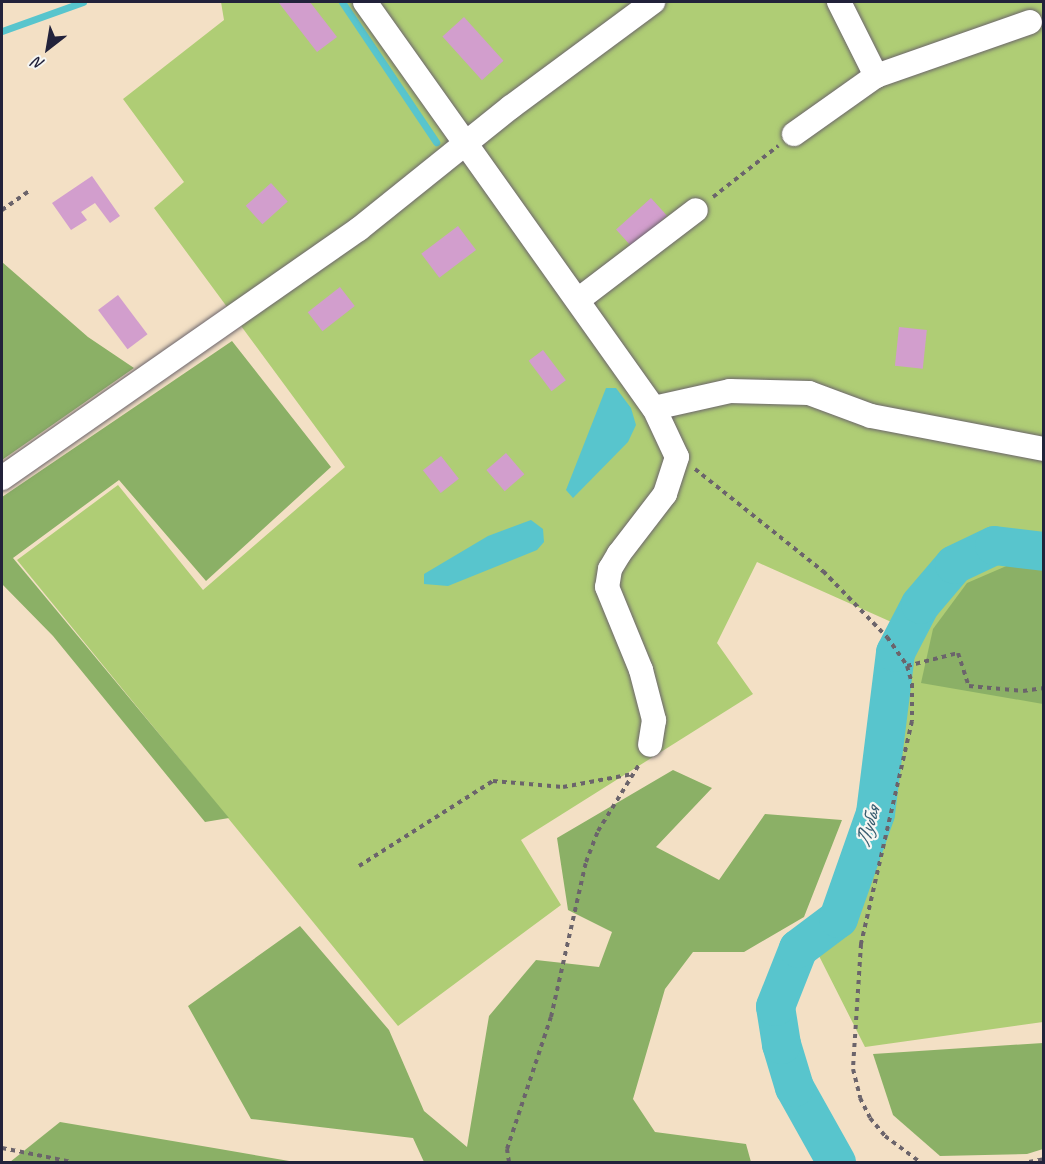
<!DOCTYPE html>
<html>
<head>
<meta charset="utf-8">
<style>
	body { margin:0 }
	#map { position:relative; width:1045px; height:1164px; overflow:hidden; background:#f3e0c5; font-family:Caveat,sans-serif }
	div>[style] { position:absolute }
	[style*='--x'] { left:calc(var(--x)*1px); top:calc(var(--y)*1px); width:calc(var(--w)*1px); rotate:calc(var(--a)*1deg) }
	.green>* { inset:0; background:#afcd75 }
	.forest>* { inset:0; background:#8bb066 }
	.water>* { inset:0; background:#58c5cd }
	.stream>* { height:7px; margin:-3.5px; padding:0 3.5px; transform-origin:3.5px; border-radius:3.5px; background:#58c5cd }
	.river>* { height:39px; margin:-19.5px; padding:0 19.5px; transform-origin:19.5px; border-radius:19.5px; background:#58c5cd }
	.building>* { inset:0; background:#d29ecd; transform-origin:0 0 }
	.path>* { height:4px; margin-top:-2px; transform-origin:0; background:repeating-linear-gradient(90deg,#6b646b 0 4.5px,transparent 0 9px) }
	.roads { filter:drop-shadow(0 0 2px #6b646b) drop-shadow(0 0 2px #6b646b) }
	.minor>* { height:24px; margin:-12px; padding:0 12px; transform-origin:12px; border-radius:12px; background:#fff }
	span { translate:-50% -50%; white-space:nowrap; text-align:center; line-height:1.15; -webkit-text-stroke:4.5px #f6f6f2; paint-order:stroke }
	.water-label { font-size:22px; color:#355b6e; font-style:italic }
	.frame { position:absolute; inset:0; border:3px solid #22223b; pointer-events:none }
	.north { position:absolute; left:18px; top:18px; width:60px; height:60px; -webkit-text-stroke:4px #f6f6f2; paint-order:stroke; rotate:211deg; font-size:16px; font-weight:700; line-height:24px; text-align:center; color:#22223b }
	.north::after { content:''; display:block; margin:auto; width:21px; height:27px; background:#22223b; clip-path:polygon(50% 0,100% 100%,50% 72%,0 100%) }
</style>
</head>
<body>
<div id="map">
	<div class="green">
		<i style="clip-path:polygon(221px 2px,1043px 2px,1043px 1022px,865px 1047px,817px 952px,861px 908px,916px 633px,757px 562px,717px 643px,753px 694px,521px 840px,561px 905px,398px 1026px,17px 560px,118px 485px,203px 590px,345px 467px,154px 208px,184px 182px,123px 99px,224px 20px)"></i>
	</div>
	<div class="forest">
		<i style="clip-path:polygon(2px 262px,88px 337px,134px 368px,2px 460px)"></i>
		<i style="clip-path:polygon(232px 341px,331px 467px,206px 581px,119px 480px,13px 558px,229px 818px,205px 822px,53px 636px,2px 584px,2px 497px)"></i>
		<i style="clip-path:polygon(1018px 561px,1043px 566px,1043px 704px,921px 683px,933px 629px,967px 583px)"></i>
		<i style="clip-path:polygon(673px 770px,712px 788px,656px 847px,719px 880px,765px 814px,842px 820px,804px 917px,744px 952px,693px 952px,665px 989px,633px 1099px,655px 1132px,746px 1144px,751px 1162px,424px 1162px,413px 1138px,251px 1119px,188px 1006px,300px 926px,389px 1030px,424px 1111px,467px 1147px,489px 1016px,536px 960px,599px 967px,612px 932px,568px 910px,557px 838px)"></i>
		<i style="clip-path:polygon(1043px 1043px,1043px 1149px,1027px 1154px,940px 1156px,893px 1115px,873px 1054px)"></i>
		<i style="clip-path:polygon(60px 1122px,214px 1148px,295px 1162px,10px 1162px)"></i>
	</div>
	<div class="water">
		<i style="clip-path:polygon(606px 388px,616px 388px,631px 408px,636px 425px,628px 442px,573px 498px,566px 490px)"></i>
		<i style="clip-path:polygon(531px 520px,543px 529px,544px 542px,537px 550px,448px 586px,424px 584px,424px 574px,488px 536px)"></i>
	</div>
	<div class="stream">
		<i style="--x:342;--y:2;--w:169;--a:56.1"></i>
		<i style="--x:2;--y:31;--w:86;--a:-19.7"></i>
	</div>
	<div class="river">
		<i style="--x:836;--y:1162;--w:86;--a:-119.2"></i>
		<i style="--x:794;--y:1087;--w:45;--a:-106.8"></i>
		<i style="--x:781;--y:1044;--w:38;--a:-99"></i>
		<i style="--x:775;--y:1006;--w:62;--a:-68.4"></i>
		<i style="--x:798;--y:948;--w:50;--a:-36.9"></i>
		<i style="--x:838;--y:918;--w:111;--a:-70.6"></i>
		<i style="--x:875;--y:813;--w:162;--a:-82.9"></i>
		<i style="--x:895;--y:652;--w:54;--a:-62.5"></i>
		<i style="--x:920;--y:604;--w:52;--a:-49.6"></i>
		<i style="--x:954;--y:564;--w:44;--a:-25.4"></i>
		<i style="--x:994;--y:545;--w:50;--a:6.8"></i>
	</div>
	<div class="building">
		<i style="clip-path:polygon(282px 2px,310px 2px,337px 37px,317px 52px,279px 3px)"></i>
		<i style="left:464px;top:17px;width:59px;height:29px;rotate:48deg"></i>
		<i style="clip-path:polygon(92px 176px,120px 216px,110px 223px,95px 203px,81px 212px,87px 220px,71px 230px,52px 203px)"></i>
		<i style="left:271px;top:183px;width:25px;height:34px;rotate:48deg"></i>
		<i style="left:651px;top:198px;width:24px;height:47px;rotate:48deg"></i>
		<i style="left:458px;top:226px;width:30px;height:46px;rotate:53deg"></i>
		<i style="left:340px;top:287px;width:24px;height:41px;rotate:52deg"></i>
		<i style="left:118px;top:295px;width:49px;height:25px;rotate:53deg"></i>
		<i style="left:899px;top:327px;width:28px;height:39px;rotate:6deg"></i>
		<i style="left:543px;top:350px;width:38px;height:18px;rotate:53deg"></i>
		<i style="left:506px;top:453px;width:28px;height:26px;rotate:49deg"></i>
		<i style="left:441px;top:456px;width:29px;height:23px;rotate:52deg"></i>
	</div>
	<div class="path">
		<i style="--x:713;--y:197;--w:83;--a:-38.1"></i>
		<i style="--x:2;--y:210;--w:35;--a:-35"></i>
		<i style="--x:695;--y:469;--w:164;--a:38.6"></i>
		<i style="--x:823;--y:571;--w:92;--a:45.9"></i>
		<i style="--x:887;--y:637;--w:35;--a:55"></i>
		<i style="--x:907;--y:666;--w:19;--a:74"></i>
		<i style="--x:912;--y:684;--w:37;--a:90"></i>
		<i style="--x:912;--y:721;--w:229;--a:102.9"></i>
		<i style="--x:861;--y:944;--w:125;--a:93.7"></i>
		<i style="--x:853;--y:1069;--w:30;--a:76"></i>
		<i style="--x:860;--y:1098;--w:22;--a:63"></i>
		<i style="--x:870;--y:1118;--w:23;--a:50"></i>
		<i style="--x:885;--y:1136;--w:44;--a:36.6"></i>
		<i style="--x:907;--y:666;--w:53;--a:-14.3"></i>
		<i style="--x:958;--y:653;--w:35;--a:72"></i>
		<i style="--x:969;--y:686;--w:54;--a:5.3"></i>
		<i style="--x:1023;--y:691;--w:21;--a:-8"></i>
		<i style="--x:359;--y:866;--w:159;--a:-32.4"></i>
		<i style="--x:493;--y:781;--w:70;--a:4.9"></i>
		<i style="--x:563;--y:787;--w:71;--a:-10.5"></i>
		<i style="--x:2;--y:1148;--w:71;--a:11.3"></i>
		<i style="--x:509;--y:1162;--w:13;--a:-99"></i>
		<i style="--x:507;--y:1149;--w:139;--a:-71.6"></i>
		<i style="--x:551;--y:1017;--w:159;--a:-77.3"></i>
		<i style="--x:586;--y:862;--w:33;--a:-69"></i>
		<i style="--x:598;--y:831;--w:80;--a:-58.3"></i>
		<i style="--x:1029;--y:1162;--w:15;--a:-11"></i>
	</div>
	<div class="roads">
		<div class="minor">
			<i style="--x:365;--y:2;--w:498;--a:54.6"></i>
			<i style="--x:654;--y:408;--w:54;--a:64.9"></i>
			<i style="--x:677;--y:457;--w:39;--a:108"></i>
			<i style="--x:665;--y:494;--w:76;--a:127.5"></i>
			<i style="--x:619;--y:554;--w:17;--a:121"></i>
			<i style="--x:610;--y:569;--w:18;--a:99"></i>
			<i style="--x:607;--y:587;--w:90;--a:67.7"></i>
			<i style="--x:641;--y:670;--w:52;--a:75.4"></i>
			<i style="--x:654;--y:720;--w:25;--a:99"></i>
			<i style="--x:839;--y:2;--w:83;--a:63.4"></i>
			<i style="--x:876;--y:76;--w:163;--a:-19.3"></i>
			<i style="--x:794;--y:134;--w:100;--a:-35.3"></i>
			<i style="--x:578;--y:300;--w:148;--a:-37.3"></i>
			<i style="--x:654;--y:408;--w:78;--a:-12.6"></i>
			<i style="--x:730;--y:391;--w:79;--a:1.5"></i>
			<i style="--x:809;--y:393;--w:66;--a:20.4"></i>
			<i style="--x:871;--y:416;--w:176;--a:10.8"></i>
			<i style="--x:2;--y:478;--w:435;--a:-34.9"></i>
			<i style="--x:359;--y:229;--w:195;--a:-38.8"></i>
			<i style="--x:511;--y:107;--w:177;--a:-36.5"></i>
		</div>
	</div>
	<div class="water-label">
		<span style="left:868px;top:827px;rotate:-74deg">Лубья</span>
	</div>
	<div class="frame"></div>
	<div class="north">N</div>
</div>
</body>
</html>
